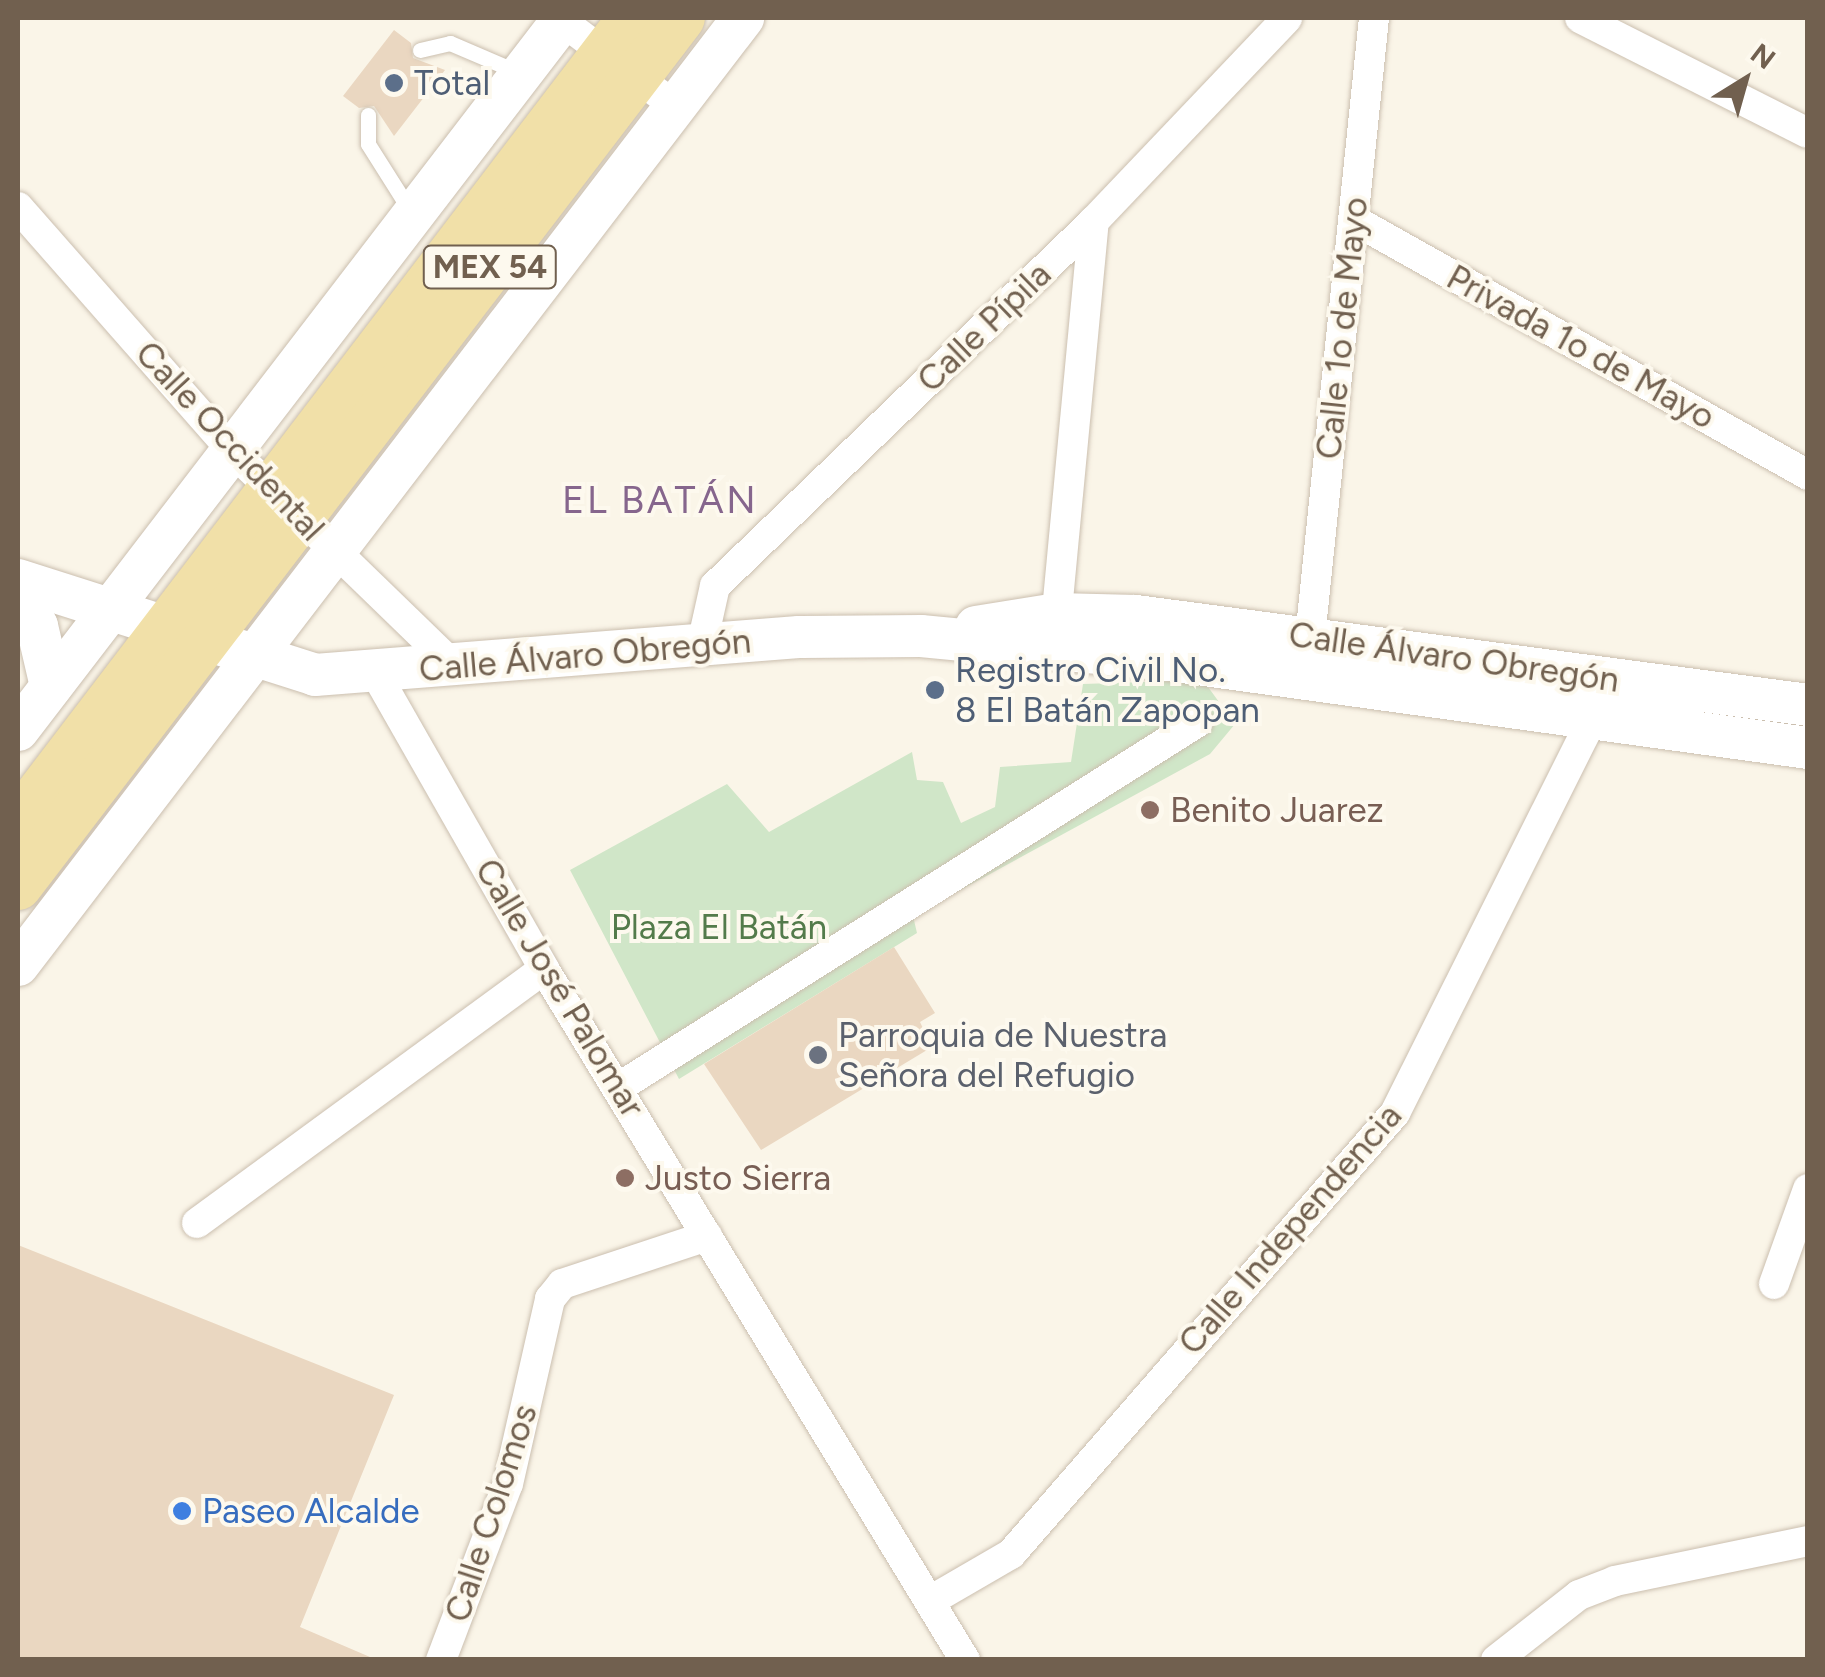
<!DOCTYPE html>
<html>
<head>
<meta charset="utf-8">
<style>
	body { margin:0 }
	#map { position:relative; width:1825px; height:1677px; overflow:hidden; background:#faf5e8; font-family:Figtree,sans-serif }
	div>[style] { position:absolute }
	[style*='--x'] { left:calc(var(--x)*1px); top:calc(var(--y)*1px); width:calc(var(--w)*1px); rotate:calc(var(--a)*1deg) }
	.green>* { inset:0; background:#d0e6c8 }
	.building>* { inset:0; background:#ead7c1 }
	.roads { filter:drop-shadow(0 0 2px #cbbfaf) drop-shadow(0 0 2px #cbbfaf) }
	.lane>* { height:15px; margin:-7.5px; padding:0 7.5px; transform-origin:7.5px; border-radius:7.5px; background:#fff }
	.street>* { height:30px; margin:-15px; padding:0 15px; transform-origin:15px; border-radius:15px; background:#fff }
	.secondary>* { height:42px; margin:-21px; padding:0 21px; transform-origin:21px; border-radius:21px; background:#fff }
	.primary>* { height:48px; margin:-24px; padding:0 24px; transform-origin:24px; border-radius:24px; background:#f1e0a8 }
	.dots>* { width:28px; height:28px; translate:-50% -50%; box-sizing:border-box; border:5px solid #fdf9ee; border-radius:50% }
	span { translate:-50% -50%; white-space:nowrap; text-align:center; line-height:1.15; -webkit-text-stroke:8px #fdf9ee; paint-order:stroke }
	.shield-label span { padding:2px 8px; background:#fdf9ee; border:2px solid; border-radius:8px; -webkit-text-stroke-width:0 }
	.shield-label { font-size:32px; color:#71604f; font-weight:700 }
	.service-label { font-size:35px; color:#4e5e75 }
	.left { translate:0 -50%; text-align:left }
	.street-label { font-size:35px; color:#71604f }
	.education-label { font-size:35px; color:#785e54 }
	.park-label { font-size:35px; color:#537b4b }
	.worship-label { font-size:35px; color:#5b616d }
	.shop-label { font-size:35px; color:#366cbe }
	.neighbourhood-label { font-size:38px; color:#86668d; letter-spacing:2.5px }
	.frame { position:absolute; inset:0; border:20px solid #71604f; pointer-events:none }
	.north { position:absolute; left:1695px; top:30px; width:100px; height:100px; -webkit-text-stroke:8px #fdf9ee; paint-order:stroke; rotate:37deg; font-size:28px; font-weight:700; line-height:40px; text-align:center; color:#71604f }
	.north::after { content:''; display:block; margin:auto; width:35px; height:45px; background:#71604f; clip-path:polygon(50% 0,100% 100%,50% 72%,0 100%) }
</style>
</head>
<body>
<div id="map">
	<div class="green">
		<i style="clip-path:polygon(1203px 680px,1235px 724px,1210px 754px,913px 916px,917px 933px,679px 1079px,570px 870px,727px 784px,769px 832px,912px 752px,917px 780px,943px 782px,961px 823px,995px 807px,1000px 767px,1071px 762px,1083px 684px)"></i>
	</div>
	<div class="building">
		<i style="clip-path:polygon(394px 30px,411px 43px,413px 58px,445px 70px,394px 136px,374px 106px,359px 108px,343px 96px)"></i>
		<i style="clip-path:polygon(894px 947px,935px 1013px,920px 1022px,932px 1047px,761px 1150px,704px 1064px)"></i>
		<i style="clip-path:polygon(18px 1245px,394px 1395px,300px 1627px,377px 1660px,18px 1660px)"></i>
	</div>
	<div class="roads">
		<div class="lane">
			<i style="--x:420;--y:50;--w:31;--a:-13"></i>
			<i style="--x:450;--y:43;--w:74;--a:23.1"></i>
			<i style="--x:368;--y:115;--w:29;--a:90"></i>
			<i style="--x:368;--y:144;--w:80;--a:57.7"></i>
		</div>
		<div class="street">
			<i style="--x:558;--y:18;--w:146;--a:36.9"></i>
			<i style="--x:1580;--y:18;--w:255;--a:26.8"></i>
			<i style="--x:18;--y:207;--w:325;--a:48.7"></i>
			<i style="--x:232;--y:451;--w:306;--a:44.1"></i>
			<i style="--x:1354;--y:220;--w:521;--a:29.32"></i>
			<i style="--x:1055;--y:632;--w:413;--a:-84.6"></i>
			<i style="--x:1310;--y:638;--w:623;--a:-84.11"></i>
			<i style="--x:702;--y:644;--w:59;--a:-77.4"></i>
			<i style="--x:715;--y:586;--w:526;--a:-43.92"></i>
			<i style="--x:1094;--y:221;--w:280;--a:-46.4"></i>
			<i style="--x:376;--y:674;--w:339;--a:60.3"></i>
			<i style="--x:544;--y:969;--w:809;--a:58.65"></i>
			<i style="--x:621;--y:1086;--w:682;--a:-32.25"></i>
			<i style="--x:197;--y:1223;--w:430;--a:-36.2"></i>
			<i style="--x:1774;--y:1284;--w:101;--a:-70.3"></i>
			<i style="--x:930;--y:1601;--w:94;--a:-30.1"></i>
			<i style="--x:1011;--y:1554;--w:585;--a:-48.95"></i>
			<i style="--x:1395;--y:1113;--w:457;--a:-63.4"></i>
			<i style="--x:441;--y:1660;--w:188;--a:-69.2"></i>
			<i style="--x:508;--y:1484;--w:190;--a:-77.2"></i>
			<i style="--x:550;--y:1299;--w:19;--a:-51"></i>
			<i style="--x:562;--y:1284;--w:153;--a:-18.3"></i>
			<i style="--x:1496;--y:1660;--w:105;--a:-38.1"></i>
			<i style="--x:1579;--y:1595;--w:39;--a:-21"></i>
			<i style="--x:1615;--y:1581;--w:197;--a:-11.7"></i>
		</div>
		<div class="secondary">
			<i style="--x:18;--y:580;--w:312;--a:17.7"></i>
			<i style="--x:315;--y:675;--w:485;--a:-4.5"></i>
			<i style="--x:799;--y:637;--w:122;--a:-0.5"></i>
			<i style="--x:921;--y:636;--w:241;--a:5.5"></i>
			<i style="--x:1161;--y:659;--w:653;--a:7.83"></i>
			<i style="--x:18;--y:593;--w:38;--a:60"></i>
			<i style="--x:37;--y:626;--w:62;--a:76.9"></i>
			<i style="--x:976;--y:627;--w:82;--a:-9.1"></i>
			<i style="--x:1057;--y:614;--w:79;--a:1.5"></i>
			<i style="--x:1136;--y:616;--w:678;--a:7.54"></i>
			<i style="--x:18;--y:730;--w:897;--a:-52.52"></i>
			<i style="--x:18;--y:965;--w:1193;--a:-52.56"></i>
		</div>
		<div class="primary">
			<i style="--x:18;--y:822;--w:1012;--a:-52.63"></i>
			<i style="--x:18;--y:886;--w:1092;--a:-52.63"></i>
		</div>
	</div>
	<div class="dots">
		<i style="left:394px;top:83px;background:#5c6f8a"></i>
		<i style="left:935px;top:690px;background:#5c6f8a"></i>
		<i style="left:1150px;top:810px;background:#8d6e63"></i>
		<i style="left:818px;top:1055px;background:#6b7280"></i>
		<i style="left:625px;top:1178px;background:#8d6e63"></i>
		<i style="left:182px;top:1511px;background:#3f7fe0"></i>
	</div>
	<div class="shield-label">
		<span style="left:490px;top:267px">MEX 54</span>
	</div>
	<div class="service-label">
		<span class="left" style="left:414px;top:83px">Total</span>
		<span class="left" style="left:955px;top:690px">Registro Civil No.<br>8 El Batán Zapopan</span>
	</div>
	<div class="street-label">
		<span style="left:984px;top:327px;rotate:-44deg">Calle Pípila</span>
		<span style="left:1342px;top:328px;rotate:-84deg">Calle 1o de Mayo</span>
		<span style="left:1581px;top:347px;rotate:29deg">Privada 1o de Mayo</span>
		<span style="left:230px;top:441px;rotate:47deg">Calle Occidental</span>
		<span style="left:585px;top:655px;rotate:-5deg">Calle Álvaro Obregón</span>
		<span style="left:1454px;top:657px;rotate:8deg">Calle Álvaro Obregón</span>
		<span style="left:560px;top:988px;rotate:59deg">Calle José Palomar</span>
		<span style="left:1290px;top:1229px;rotate:-49deg">Calle Independencia</span>
		<span style="left:491px;top:1513px;rotate:-72deg">Calle Colomos</span>
	</div>
	<div class="education-label">
		<span class="left" style="left:1170px;top:810px">Benito Juarez</span>
		<span class="left" style="left:645px;top:1178px">Justo Sierra</span>
	</div>
	<div class="park-label">
		<span style="left:719px;top:927px">Plaza El Batán</span>
	</div>
	<div class="worship-label">
		<span class="left" style="left:838px;top:1055px">Parroquia de Nuestra<br>Señora del Refugio</span>
	</div>
	<div class="shop-label">
		<span class="left" style="left:202px;top:1511px">Paseo Alcalde</span>
	</div>
	<div class="neighbourhood-label">
		<span style="left:660px;top:501px">EL BATÁN</span>
	</div>
	<div class="frame"></div>
	<div class="north">N</div>
</div>
</body>
</html>
